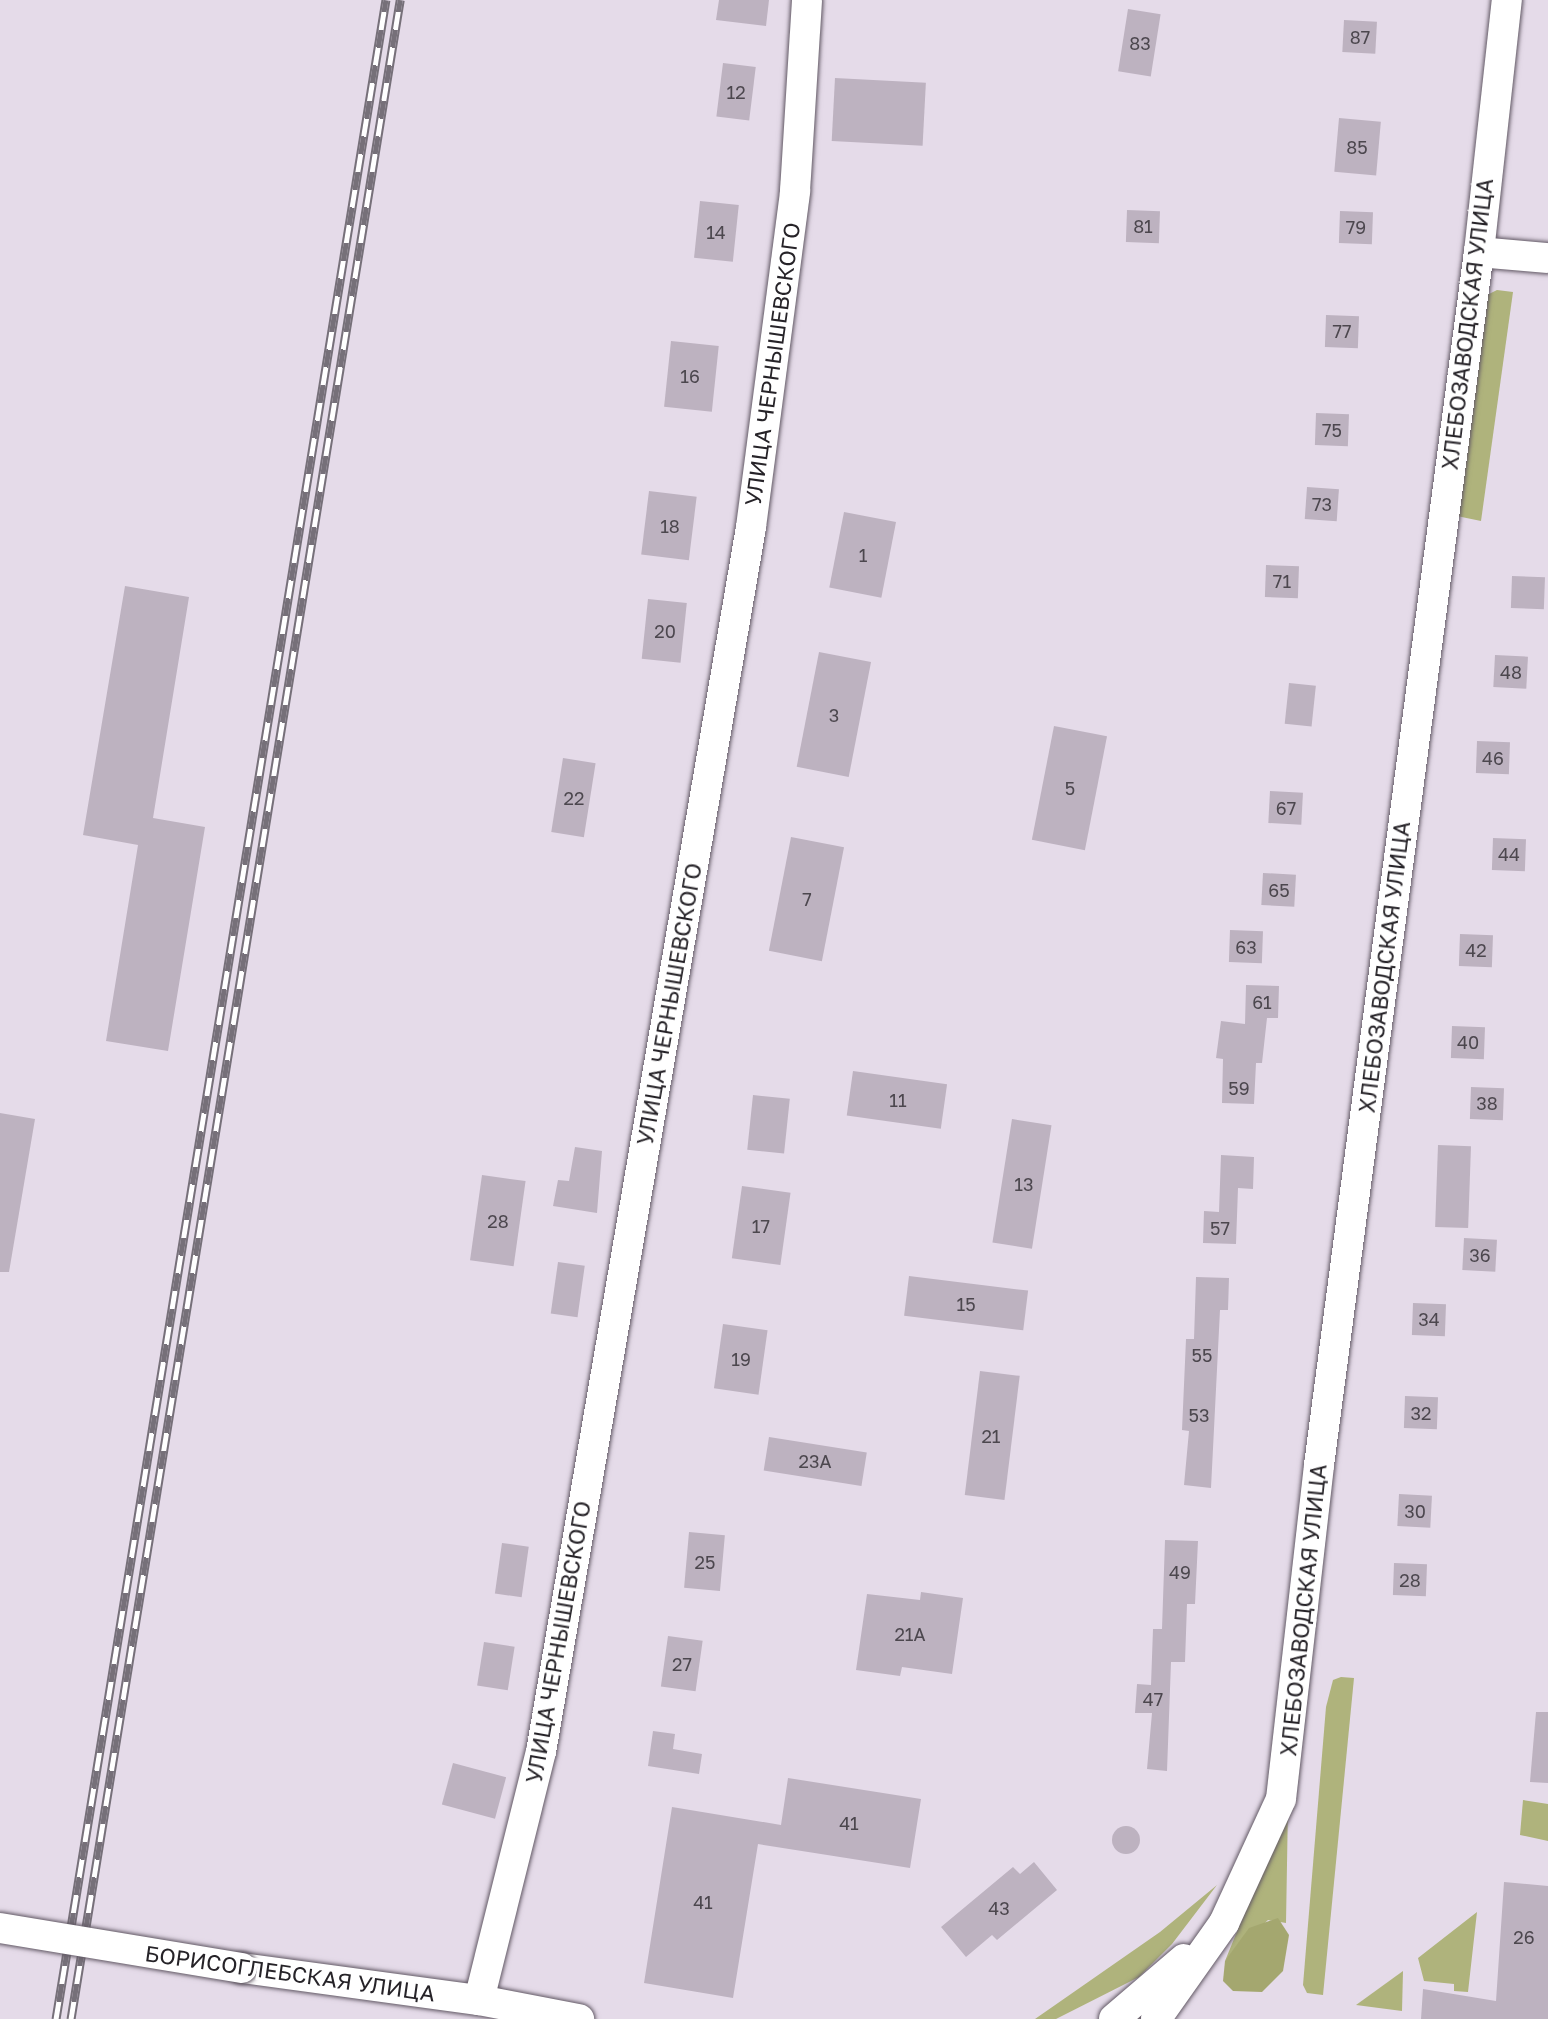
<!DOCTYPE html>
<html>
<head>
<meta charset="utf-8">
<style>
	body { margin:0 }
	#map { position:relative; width:1548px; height:2019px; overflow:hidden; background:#e5dbe9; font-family:"Golos Text",sans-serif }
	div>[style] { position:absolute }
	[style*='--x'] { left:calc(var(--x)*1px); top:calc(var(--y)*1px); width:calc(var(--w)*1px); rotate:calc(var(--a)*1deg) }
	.green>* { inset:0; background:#afb37c }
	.forest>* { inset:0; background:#a4a76f }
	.building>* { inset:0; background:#bdb2c0; transform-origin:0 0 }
	.round { border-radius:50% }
	.roads { filter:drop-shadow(0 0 2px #625965) drop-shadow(0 0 2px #625965) }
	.minor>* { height:30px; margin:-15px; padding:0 15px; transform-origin:15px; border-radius:15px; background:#fff }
	.rail>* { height:9px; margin-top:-4.5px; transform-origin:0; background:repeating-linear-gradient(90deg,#fff 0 18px,#767079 0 36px); box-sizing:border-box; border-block:2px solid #767079 }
	.bridges { filter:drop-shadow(0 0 2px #625965) drop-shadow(0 0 2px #625965) }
	.minor-bridge>* { height:30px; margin:-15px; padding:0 15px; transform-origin:15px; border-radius:15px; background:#fff }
	span { translate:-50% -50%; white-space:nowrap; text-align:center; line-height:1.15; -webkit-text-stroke:6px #fff; paint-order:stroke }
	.number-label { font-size:18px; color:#4c474e }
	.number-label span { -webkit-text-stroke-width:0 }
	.street-label { font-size:22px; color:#262328 }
</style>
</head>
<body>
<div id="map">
	<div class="green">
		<i style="clip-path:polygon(1497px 290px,1513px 292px,1481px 521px,1452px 515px,1483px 297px)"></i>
		<i style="clip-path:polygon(1341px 1677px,1354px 1678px,1323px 1995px,1307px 1993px,1303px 1985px,1326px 1707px,1333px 1680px)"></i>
		<i style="clip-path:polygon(1523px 1800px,1548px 1804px,1548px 1841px,1520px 1835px)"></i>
		<i style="clip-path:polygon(1288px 1806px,1286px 1923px,1268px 1920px,1225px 1961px)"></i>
		<i style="clip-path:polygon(1217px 1885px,1172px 1944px,1139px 1977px,1056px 2019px,1035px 2019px,1160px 1932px)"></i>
		<i style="clip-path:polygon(1477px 1912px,1468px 1992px,1454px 1991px,1454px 1984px,1424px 1981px,1418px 1958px)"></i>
		<i style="clip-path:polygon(1403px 1971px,1402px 2011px,1356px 2005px)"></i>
	</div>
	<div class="forest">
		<i style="clip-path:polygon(1278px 1918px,1289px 1935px,1283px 1971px,1262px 1992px,1233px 1991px,1223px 1981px,1225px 1961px,1249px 1928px)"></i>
	</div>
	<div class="building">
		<i style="clip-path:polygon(719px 0,769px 0,766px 26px,716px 20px)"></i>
		<i style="left:1128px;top:9px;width:33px;height:63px;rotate:9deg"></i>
		<i style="left:1344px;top:20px;width:33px;height:32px;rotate:3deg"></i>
		<i style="left:723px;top:63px;width:33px;height:54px;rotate:7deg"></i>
		<i style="left:835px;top:78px;width:91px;height:63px;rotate:3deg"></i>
		<i style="left:1339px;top:118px;width:42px;height:54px;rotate:5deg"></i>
		<i style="left:700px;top:201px;width:39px;height:57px;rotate:6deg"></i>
		<i style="left:1127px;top:210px;width:33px;height:32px;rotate:2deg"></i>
		<i style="left:1340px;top:211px;width:33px;height:32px;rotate:2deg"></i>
		<i style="left:1326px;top:315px;width:33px;height:32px;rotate:2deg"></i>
		<i style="left:671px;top:341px;width:48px;height:66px;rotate:6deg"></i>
		<i style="left:1316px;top:413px;width:33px;height:32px;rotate:2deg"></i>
		<i style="left:1307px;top:487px;width:32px;height:32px;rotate:4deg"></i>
		<i style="left:649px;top:491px;width:48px;height:64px;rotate:7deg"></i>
		<i style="left:844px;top:512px;width:53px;height:77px;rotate:11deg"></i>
		<i style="left:1266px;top:565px;width:33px;height:32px;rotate:2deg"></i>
		<i style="left:1512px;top:576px;width:33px;height:32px;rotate:2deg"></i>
		<i style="clip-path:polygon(125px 586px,189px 597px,153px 818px,205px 827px,168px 1051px,106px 1041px,138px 845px,83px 835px)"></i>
		<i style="left:648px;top:599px;width:39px;height:60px;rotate:6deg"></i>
		<i style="left:819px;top:652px;width:53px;height:117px;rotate:11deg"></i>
		<i style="left:1495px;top:655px;width:33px;height:32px;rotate:3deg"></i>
		<i style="left:1289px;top:683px;width:27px;height:41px;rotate:6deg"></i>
		<i style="left:1054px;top:726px;width:54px;height:116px;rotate:11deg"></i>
		<i style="left:1477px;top:741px;width:33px;height:32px;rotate:2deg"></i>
		<i style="left:563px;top:758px;width:33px;height:75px;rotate:9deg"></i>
		<i style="left:1270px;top:791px;width:33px;height:32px;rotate:3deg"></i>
		<i style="left:791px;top:837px;width:54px;height:116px;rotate:11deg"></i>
		<i style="left:1493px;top:838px;width:33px;height:32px;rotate:2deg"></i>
		<i style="left:1263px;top:873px;width:33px;height:32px;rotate:3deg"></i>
		<i style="left:1230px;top:930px;width:33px;height:32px;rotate:2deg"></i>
		<i style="left:1460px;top:934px;width:33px;height:32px;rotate:2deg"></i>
		<i style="clip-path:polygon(1246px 985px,1279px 986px,1278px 1018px,1267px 1018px,1262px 1063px,1256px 1063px,1254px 1104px,1222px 1103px,1223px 1059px,1216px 1058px,1221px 1021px,1245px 1024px)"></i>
		<i style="left:1452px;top:1026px;width:33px;height:32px;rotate:2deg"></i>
		<i style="left:853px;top:1071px;width:95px;height:45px;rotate:8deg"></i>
		<i style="left:1471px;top:1087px;width:33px;height:32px;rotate:2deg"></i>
		<i style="left:753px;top:1095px;width:37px;height:55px;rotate:6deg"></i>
		<i style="clip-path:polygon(0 1113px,35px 1119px,9px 1272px,0 1272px)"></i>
		<i style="left:1012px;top:1119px;width:40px;height:125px;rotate:9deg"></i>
		<i style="left:1438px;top:1145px;width:33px;height:82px;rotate:2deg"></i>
		<i style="clip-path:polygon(575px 1147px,602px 1151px,597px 1213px,553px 1206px,558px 1180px,569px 1181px)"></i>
		<i style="clip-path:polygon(1221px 1155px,1254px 1157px,1253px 1189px,1238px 1188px,1236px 1244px,1203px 1243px,1204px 1211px,1219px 1212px)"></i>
		<i style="left:482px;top:1175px;width:44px;height:86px;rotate:8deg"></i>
		<i style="left:742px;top:1186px;width:49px;height:73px;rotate:8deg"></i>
		<i style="left:1464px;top:1238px;width:33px;height:32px;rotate:3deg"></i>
		<i style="left:558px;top:1262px;width:27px;height:52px;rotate:8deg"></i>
		<i style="left:909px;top:1276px;width:120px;height:40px;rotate:7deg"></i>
		<i style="clip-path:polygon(1196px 1277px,1229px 1278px,1228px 1310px,1220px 1310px,1211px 1488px,1184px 1485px,1189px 1431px,1182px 1430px,1186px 1339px,1194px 1339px)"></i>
		<i style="left:1413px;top:1303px;width:33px;height:32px;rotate:2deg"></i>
		<i style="left:723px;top:1324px;width:45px;height:65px;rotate:8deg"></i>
		<i style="left:980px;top:1371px;width:40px;height:125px;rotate:7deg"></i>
		<i style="left:1405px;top:1396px;width:33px;height:32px;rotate:2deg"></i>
		<i style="left:769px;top:1437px;width:99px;height:34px;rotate:9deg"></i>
		<i style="left:1399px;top:1494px;width:33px;height:32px;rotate:3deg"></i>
		<i style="left:689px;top:1532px;width:36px;height:56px;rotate:5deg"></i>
		<i style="clip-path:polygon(1165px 1540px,1198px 1541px,1195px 1604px,1187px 1604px,1185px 1662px,1171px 1662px,1167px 1771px,1147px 1769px,1152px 1713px,1135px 1713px,1137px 1684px,1151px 1685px,1153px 1629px,1162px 1629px)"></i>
		<i style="left:502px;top:1543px;width:27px;height:51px;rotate:8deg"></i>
		<i style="left:1394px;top:1563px;width:33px;height:32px;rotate:2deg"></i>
		<i style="clip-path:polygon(921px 1592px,963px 1598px,952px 1674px,902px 1667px,900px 1676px,856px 1670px,867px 1594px,920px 1600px)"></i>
		<i style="left:668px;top:1636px;width:35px;height:51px;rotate:8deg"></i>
		<i style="left:484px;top:1642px;width:31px;height:44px;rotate:9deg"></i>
		<i style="clip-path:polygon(1536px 1712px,1548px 1712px,1548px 1783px,1530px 1782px)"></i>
		<i style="clip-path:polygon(653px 1731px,675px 1734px,673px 1749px,702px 1754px,699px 1774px,648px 1766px)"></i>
		<i style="left:453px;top:1763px;width:55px;height:43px;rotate:15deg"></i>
		<i style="clip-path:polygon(788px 1778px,921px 1799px,910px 1868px,758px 1844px,733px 1998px,644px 1983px,672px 1807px,781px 1825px)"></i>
		<i class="round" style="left:1112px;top:1826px;width:28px;height:28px"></i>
		<i style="clip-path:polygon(1034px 1862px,1057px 1890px,997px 1940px,992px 1935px,966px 1957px,941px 1927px,1013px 1867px,1020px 1874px)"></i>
		<i style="clip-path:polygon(1504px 1882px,1548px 1886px,1548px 2019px,1421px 2019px,1423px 1989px,1496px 2001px)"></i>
	</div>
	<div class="roads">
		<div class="minor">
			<i style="--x:1479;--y:252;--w:69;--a:5"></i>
			<i style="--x:242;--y:1968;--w:239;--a:7.7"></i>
			<i style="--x:479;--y:2000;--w:102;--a:10.8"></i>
			<i style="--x:479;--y:2000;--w:256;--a:-76"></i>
			<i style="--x:541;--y:1752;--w:1243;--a:-80.27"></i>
			<i style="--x:751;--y:527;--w:339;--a:-82.5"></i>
			<i style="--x:795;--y:191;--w:191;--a:-86.4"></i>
			<i style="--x:1114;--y:2019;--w:92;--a:-40.6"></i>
			<i style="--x:1156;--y:2019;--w:118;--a:-54.7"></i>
			<i style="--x:1224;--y:1923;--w:136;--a:-65.3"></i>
			<i style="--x:1281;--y:1799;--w:336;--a:-83.5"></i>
			<i style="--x:1319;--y:1465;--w:1224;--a:-82.49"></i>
			<i style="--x:1479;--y:252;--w:254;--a:-83.7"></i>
		</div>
	</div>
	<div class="rail">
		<i style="--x:56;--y:2019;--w:2046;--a:-80.72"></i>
		<i style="--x:71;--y:2019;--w:2046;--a:-80.74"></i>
	</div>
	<div class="bridges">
		<div class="minor-bridge">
			<i style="--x:0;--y:1928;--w:245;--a:9.4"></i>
		</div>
	</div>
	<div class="number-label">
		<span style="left:1360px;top:37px">87</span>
		<span style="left:1140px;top:43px">83</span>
		<span style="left:736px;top:92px">12</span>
		<span style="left:1357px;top:147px">85</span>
		<span style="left:1143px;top:226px">81</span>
		<span style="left:1356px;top:227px">79</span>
		<span style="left:716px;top:232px">14</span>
		<span style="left:1342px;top:331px">77</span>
		<span style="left:690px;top:376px">16</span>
		<span style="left:1332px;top:430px">75</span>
		<span style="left:1322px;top:504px">73</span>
		<span style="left:670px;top:526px">18</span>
		<span style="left:863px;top:555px">1</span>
		<span style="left:1282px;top:581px">71</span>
		<span style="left:665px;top:631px">20</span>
		<span style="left:1511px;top:672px">48</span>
		<span style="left:834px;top:715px">3</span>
		<span style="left:1493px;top:758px">46</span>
		<span style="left:1070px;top:788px">5</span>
		<span style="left:574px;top:798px">22</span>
		<span style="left:1286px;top:808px">67</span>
		<span style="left:1509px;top:854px">44</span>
		<span style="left:1279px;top:890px">65</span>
		<span style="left:807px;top:899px">7</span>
		<span style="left:1246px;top:947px">63</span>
		<span style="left:1476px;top:950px">42</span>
		<span style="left:1262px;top:1002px">61</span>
		<span style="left:1468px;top:1042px">40</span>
		<span style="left:1239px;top:1088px">59</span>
		<span style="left:898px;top:1100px">11</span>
		<span style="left:1487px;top:1103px">38</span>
		<span style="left:1024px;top:1184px">13</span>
		<span style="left:498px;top:1221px">28</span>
		<span style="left:761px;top:1226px">17</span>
		<span style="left:1220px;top:1228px">57</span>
		<span style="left:1480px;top:1255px">36</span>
		<span style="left:966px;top:1304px">15</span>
		<span style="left:1429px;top:1319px">34</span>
		<span style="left:1202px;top:1355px">55</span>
		<span style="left:741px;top:1359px">19</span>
		<span style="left:1421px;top:1413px">32</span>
		<span style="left:1199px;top:1415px">53</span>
		<span style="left:991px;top:1436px">21</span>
		<span style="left:815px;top:1461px">23А</span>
		<span style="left:1415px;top:1511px">30</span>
		<span style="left:705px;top:1562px">25</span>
		<span style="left:1180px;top:1572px">49</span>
		<span style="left:1410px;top:1580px">28</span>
		<span style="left:910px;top:1634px">21А</span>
		<span style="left:682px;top:1664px">27</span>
		<span style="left:1153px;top:1699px">47</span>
		<span style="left:849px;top:1823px">41</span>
		<span style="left:703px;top:1902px">41</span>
		<span style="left:999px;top:1908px">43</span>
		<span style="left:1524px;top:1937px">26</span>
	</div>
	<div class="street-label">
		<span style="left:1467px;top:324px;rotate:-83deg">ХЛЕБОЗАВОДСКАЯ УЛИЦА</span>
		<span style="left:772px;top:364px;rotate:-82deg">УЛИЦА ЧЕРНЫШЕВСКОГО</span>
		<span style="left:1384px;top:967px;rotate:-83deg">ХЛЕБОЗАВОДСКАЯ УЛИЦА</span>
		<span style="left:669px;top:1004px;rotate:-80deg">УЛИЦА ЧЕРНЫШЕВСКОГО</span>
		<span style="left:1303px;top:1610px;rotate:-84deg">ХЛЕБОЗАВОДСКАЯ УЛИЦА</span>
		<span style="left:558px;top:1642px;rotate:-80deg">УЛИЦА ЧЕРНЫШЕВСКОГО</span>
		<span style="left:290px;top:1973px;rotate:8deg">БОРИСОГЛЕБСКАЯ УЛИЦА</span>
	</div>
</div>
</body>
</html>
